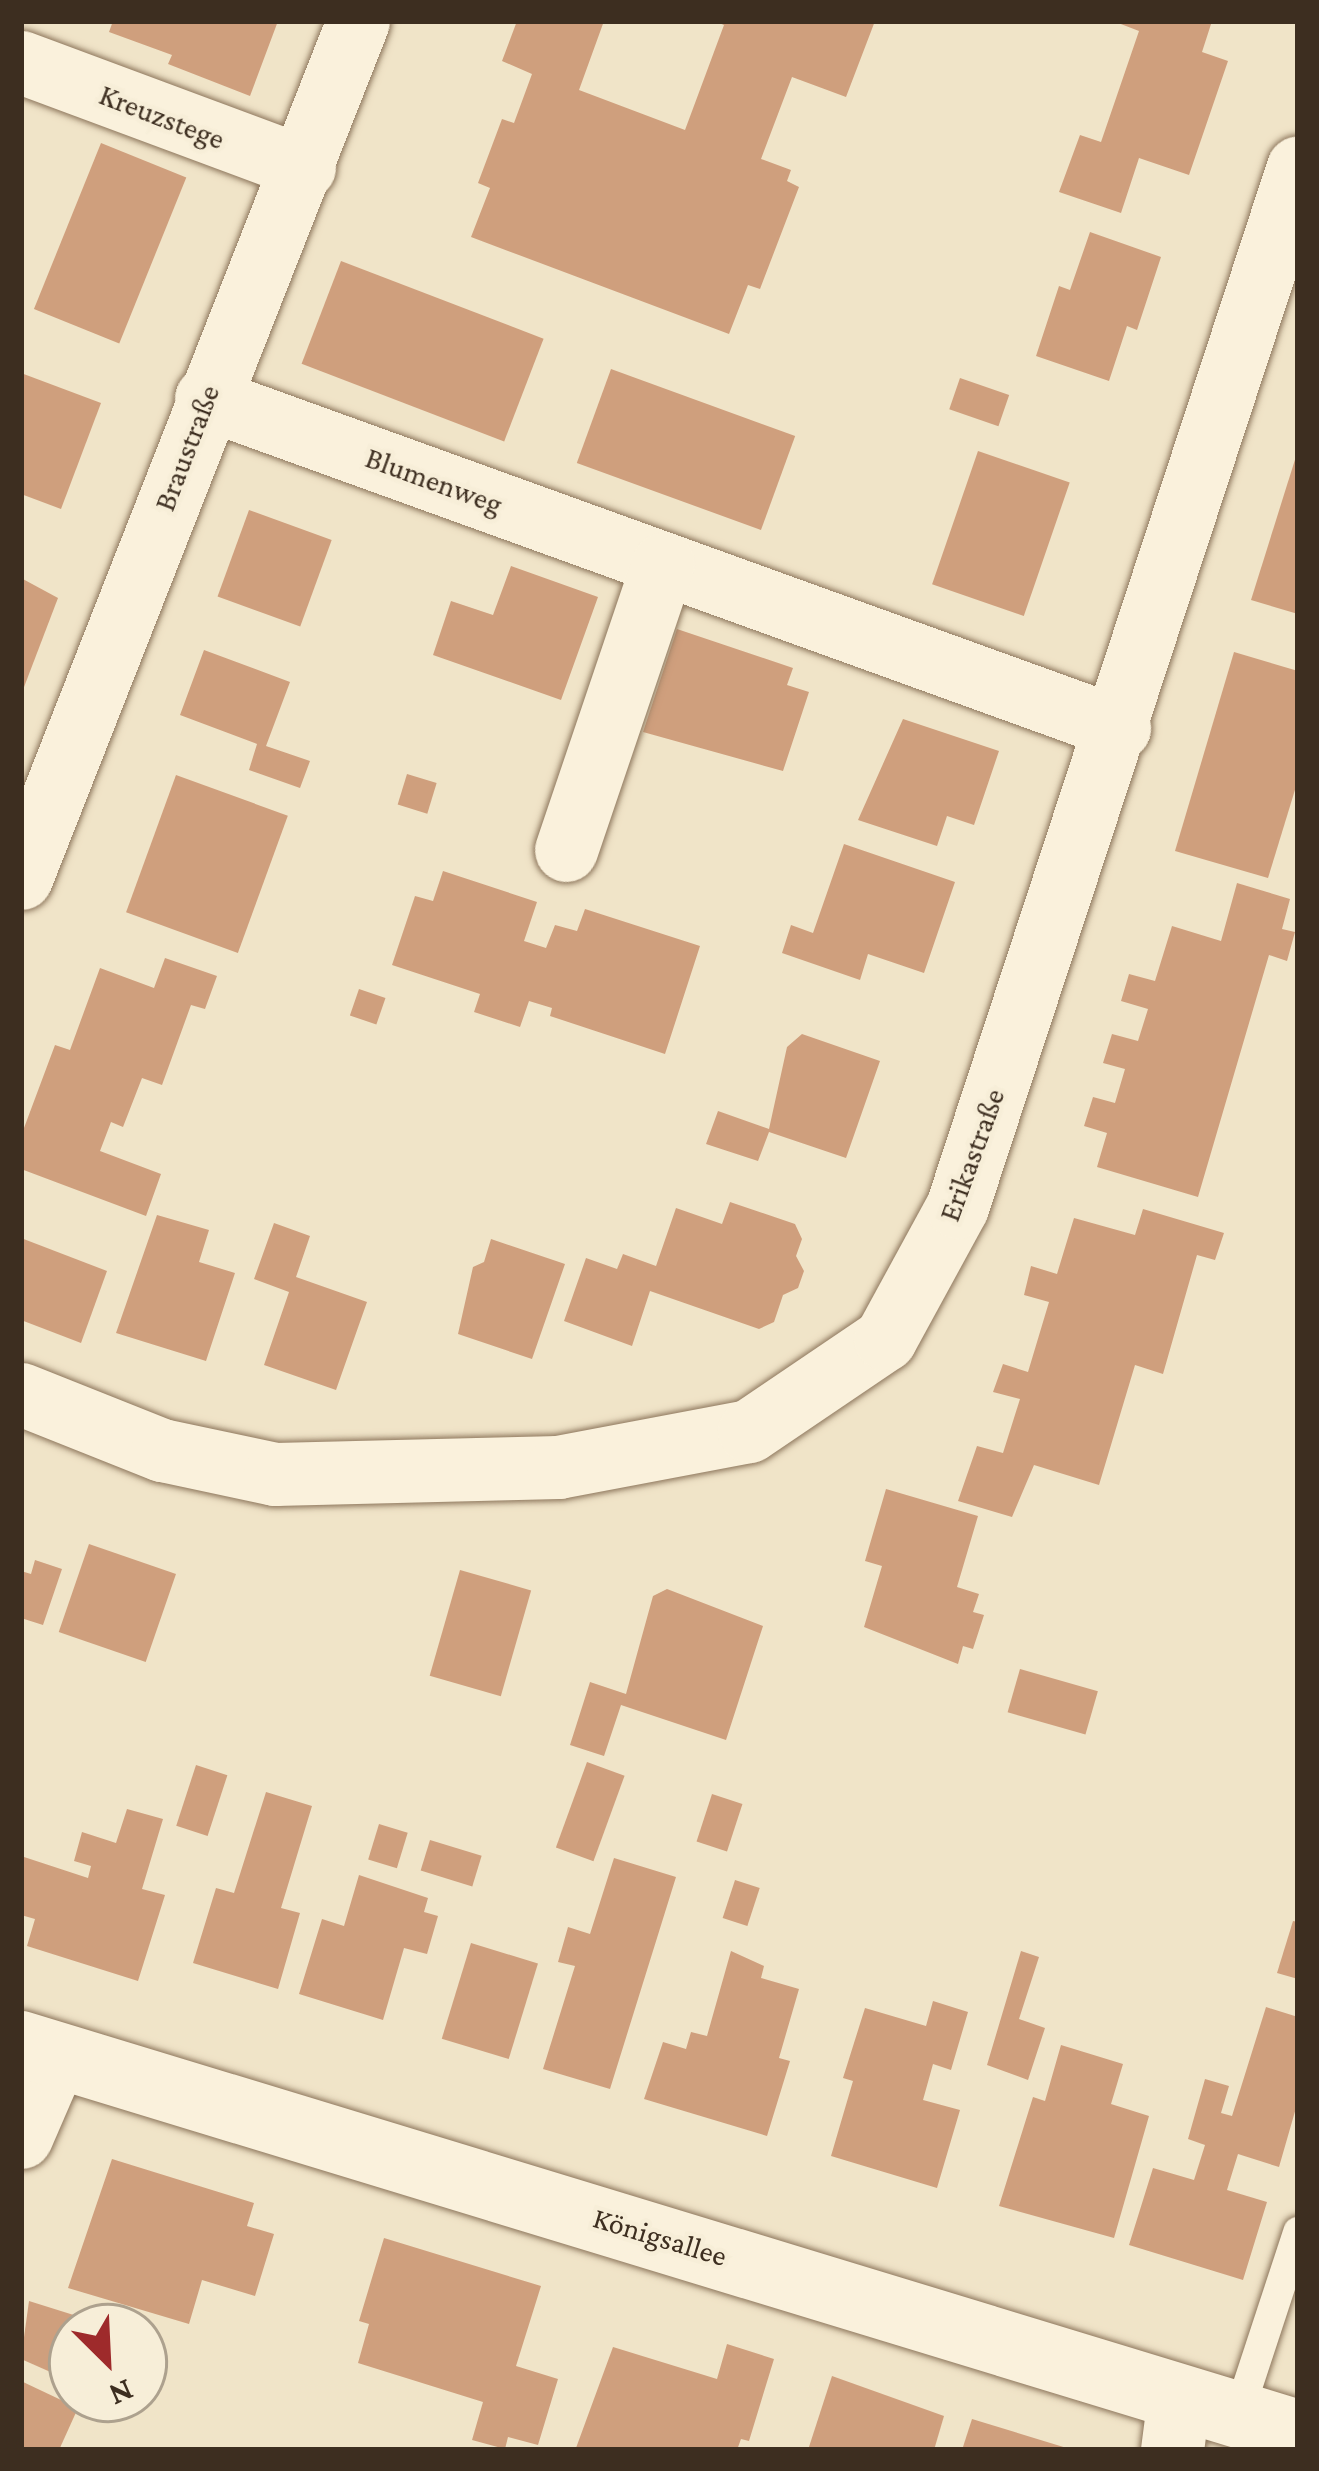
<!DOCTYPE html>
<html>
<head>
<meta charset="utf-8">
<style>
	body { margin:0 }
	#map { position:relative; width:1319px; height:2471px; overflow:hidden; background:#f0e4c8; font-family:"Crimson Pro",serif }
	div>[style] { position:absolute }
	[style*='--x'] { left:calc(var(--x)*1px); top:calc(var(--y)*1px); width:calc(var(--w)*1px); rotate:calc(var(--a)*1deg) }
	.building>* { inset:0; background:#cf9f7d; transform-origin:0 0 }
	.roads { filter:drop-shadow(0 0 3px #8d765c) drop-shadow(0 0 3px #8d765c) }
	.lane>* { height:30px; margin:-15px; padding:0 15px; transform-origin:15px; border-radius:15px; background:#faf1dc }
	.street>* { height:63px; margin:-31.5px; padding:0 31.5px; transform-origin:31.5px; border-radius:31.5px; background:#faf1dc }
	.secondary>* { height:66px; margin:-33px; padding:0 33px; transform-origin:33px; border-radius:33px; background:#faf1dc }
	span { translate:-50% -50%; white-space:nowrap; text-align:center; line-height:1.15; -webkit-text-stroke:9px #f7eed8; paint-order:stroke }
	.street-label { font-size:30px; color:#3d2e20 }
	.frame { position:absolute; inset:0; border:24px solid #3d2e20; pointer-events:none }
	.north { position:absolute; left:48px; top:2303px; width:120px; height:120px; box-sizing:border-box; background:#f7eed8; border:3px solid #ada18e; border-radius:50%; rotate:156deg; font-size:33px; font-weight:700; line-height:48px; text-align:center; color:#3d2e20 }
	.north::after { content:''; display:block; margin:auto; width:42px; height:54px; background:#9e2a2b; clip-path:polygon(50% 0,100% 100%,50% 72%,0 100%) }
</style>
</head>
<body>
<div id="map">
	<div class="building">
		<i style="clip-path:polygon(113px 21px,278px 21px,250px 96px,168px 64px,172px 55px,109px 32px)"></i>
		<i style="clip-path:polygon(517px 21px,604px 21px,579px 90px,685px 130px,724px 25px,714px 21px,875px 21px,846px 97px,792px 77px,761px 159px,791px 170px,787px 181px,799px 187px,760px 289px,748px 285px,729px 334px,471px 237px,490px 188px,478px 183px,502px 119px,514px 123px,532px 74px,502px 61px)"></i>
		<i style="clip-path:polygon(1113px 21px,1212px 21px,1202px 52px,1228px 61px,1189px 175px,1139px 158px,1121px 213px,1059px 192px,1080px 135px,1101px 142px,1139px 31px)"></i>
		<i style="left:101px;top:143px;width:92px;height:179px;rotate:22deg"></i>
		<i style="clip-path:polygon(1090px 232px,1161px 257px,1137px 330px,1127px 326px,1109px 381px,1036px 356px,1059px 286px,1070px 290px)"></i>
		<i style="left:341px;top:261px;width:217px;height:110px;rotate:21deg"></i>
		<i style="left:611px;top:369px;width:196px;height:100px;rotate:20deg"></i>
		<i style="clip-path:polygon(21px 373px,101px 403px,61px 509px,21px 494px)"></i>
		<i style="left:960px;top:378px;width:52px;height:33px;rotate:19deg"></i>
		<i style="clip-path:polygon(1298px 450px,1298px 614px,1251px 600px)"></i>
		<i style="left:978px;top:451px;width:97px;height:141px;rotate:19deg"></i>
		<i style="left:249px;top:510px;width:88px;height:92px;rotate:20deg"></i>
		<i style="clip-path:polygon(511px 566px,598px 597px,561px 700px,433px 655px,451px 601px,493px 615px)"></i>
		<i style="clip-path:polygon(21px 578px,58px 598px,21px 695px)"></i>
		<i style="clip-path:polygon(677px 629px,793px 668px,787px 685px,809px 692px,783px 771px,643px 732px)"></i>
		<i style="clip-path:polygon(204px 650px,290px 682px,266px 746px,310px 761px,300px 788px,249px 770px,257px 744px,180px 715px)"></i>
		<i style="clip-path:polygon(1234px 652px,1298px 671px,1298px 780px,1268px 878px,1175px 851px)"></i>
		<i style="clip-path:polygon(903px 719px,999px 751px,974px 825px,947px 816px,937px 846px,858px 820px)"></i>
		<i style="left:407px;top:774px;width:31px;height:32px;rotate:17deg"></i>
		<i style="left:176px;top:775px;width:119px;height:146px;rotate:20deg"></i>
		<i style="clip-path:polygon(844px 844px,955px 882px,924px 973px,868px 954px,860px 980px,782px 953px,791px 925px,813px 933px)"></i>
		<i style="clip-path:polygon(443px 871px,537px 902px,524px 941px,546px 948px,555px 925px,577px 931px,585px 909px,700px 946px,665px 1054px,550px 1016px,552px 1008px,529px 1001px,520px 1027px,474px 1012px,480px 994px,392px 965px,415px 896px,433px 901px)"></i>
		<i style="clip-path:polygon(1237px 883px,1290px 899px,1282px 929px,1295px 932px,1287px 961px,1269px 955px,1198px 1197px,1097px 1167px,1107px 1133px,1084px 1126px,1093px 1097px,1115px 1103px,1125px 1069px,1103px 1063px,1112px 1034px,1138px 1041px,1148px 1009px,1121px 1001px,1129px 974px,1155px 981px,1172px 926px,1221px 941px)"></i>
		<i style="clip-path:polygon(165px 958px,217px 976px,205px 1009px,191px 1005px,162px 1085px,142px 1078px,123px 1127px,111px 1122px,100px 1151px,161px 1174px,146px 1216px,21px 1169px,21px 1136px,55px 1045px,70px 1050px,100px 968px,154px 988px)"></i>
		<i style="left:359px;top:989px;width:28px;height:28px;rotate:19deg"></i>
		<i style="clip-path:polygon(802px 1034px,880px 1061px,846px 1158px,769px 1132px,758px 1161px,706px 1144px,718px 1111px,769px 1129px,787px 1047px)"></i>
		<i style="clip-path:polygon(730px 1202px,795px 1224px,802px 1239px,796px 1256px,804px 1271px,798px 1288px,783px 1295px,774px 1322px,759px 1329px,650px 1291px,632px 1346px,564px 1321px,586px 1258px,617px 1269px,623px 1254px,656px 1266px,676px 1208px,722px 1224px)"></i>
		<i style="clip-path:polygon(1143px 1209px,1224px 1233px,1215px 1260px,1197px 1255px,1163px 1374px,1135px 1365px,1099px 1485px,1034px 1465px,1012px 1517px,958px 1501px,977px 1446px,1003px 1453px,1020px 1399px,993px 1392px,1003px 1364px,1028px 1372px,1049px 1302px,1024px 1295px,1031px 1266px,1057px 1274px,1074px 1218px,1135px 1235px)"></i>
		<i style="clip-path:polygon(157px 1215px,209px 1230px,199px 1262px,235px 1273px,206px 1361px,116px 1333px)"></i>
		<i style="clip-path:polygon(274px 1223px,310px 1236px,296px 1277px,367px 1302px,336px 1390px,264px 1365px,289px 1292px,254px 1279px)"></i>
		<i style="clip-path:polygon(21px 1238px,107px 1271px,81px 1343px,21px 1320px)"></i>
		<i style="clip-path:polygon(491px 1239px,565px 1264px,532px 1359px,458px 1334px,473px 1267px,484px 1262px)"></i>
		<i style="clip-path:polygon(886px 1489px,978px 1516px,957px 1587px,979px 1594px,973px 1612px,984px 1615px,973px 1649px,963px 1646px,958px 1664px,864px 1627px,882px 1566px,865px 1561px)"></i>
		<i style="left:89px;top:1544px;width:92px;height:93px;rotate:19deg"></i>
		<i style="clip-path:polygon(35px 1560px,62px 1569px,43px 1625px,21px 1618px,21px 1571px,31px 1574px)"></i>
		<i style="left:460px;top:1570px;width:74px;height:110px;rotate:16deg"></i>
		<i style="clip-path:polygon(667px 1589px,763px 1626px,726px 1740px,621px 1705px,604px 1756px,570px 1745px,590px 1682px,626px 1694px,653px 1596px)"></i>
		<i style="left:1020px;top:1669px;width:81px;height:45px;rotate:16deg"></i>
		<i style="left:587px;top:1762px;width:40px;height:91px;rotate:20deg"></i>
		<i style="left:196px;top:1765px;width:33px;height:64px;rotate:18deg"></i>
		<i style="clip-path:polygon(266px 1792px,312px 1806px,281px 1908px,300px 1913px,278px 1989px,193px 1963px,216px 1888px,234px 1893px)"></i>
		<i style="left:712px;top:1794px;width:32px;height:50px;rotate:18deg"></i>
		<i style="clip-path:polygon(127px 1809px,163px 1819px,142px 1889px,165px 1895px,138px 1981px,27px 1946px,35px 1919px,21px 1915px,21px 1856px,88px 1878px,91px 1866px,74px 1861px,82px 1832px,116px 1843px)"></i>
		<i style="left:379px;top:1824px;width:30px;height:37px;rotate:17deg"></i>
		<i style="left:430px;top:1840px;width:54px;height:32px;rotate:17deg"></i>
		<i style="clip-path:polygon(614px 1858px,676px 1877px,610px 2089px,543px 2069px,575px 1966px,558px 1962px,568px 1927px,590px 1934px)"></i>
		<i style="clip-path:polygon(359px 1875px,428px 1898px,424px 1912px,438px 1916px,427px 1954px,404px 1948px,383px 2020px,299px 1994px,322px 1919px,344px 1926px)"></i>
		<i style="left:735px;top:1880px;width:26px;height:40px;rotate:18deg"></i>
		<i style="clip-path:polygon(1293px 1921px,1298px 1922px,1298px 1979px,1277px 1973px)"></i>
		<i style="left:471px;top:1943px;width:70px;height:100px;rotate:17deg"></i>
		<i style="clip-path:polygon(731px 1951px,764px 1966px,761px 1978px,799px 1989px,779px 2058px,790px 2061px,767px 2136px,644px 2099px,663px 2042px,686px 2049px,691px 2032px,707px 2036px)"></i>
		<i style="clip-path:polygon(1021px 1951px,1039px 1957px,1019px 2019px,1045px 2028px,1028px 2080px,987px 2065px)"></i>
		<i style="clip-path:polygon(933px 2001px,968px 2012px,951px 2070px,933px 2064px,923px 2100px,960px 2110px,937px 2188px,831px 2156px,853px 2081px,843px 2078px,865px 2008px,926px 2026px)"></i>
		<i style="clip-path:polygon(1266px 2007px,1298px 2017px,1298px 2101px,1279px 2167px,1238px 2154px,1230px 2180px,1227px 2190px,1267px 2202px,1243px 2280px,1129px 2245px,1153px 2168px,1194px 2180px,1205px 2145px,1188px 2139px,1205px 2079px,1229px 2086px,1221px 2113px,1232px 2116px)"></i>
		<i style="clip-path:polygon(1061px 2045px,1123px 2064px,1111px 2104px,1149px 2116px,1114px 2238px,999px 2206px,1033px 2097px,1045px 2101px)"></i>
		<i style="clip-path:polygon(112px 2159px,254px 2203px,247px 2226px,274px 2234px,255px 2296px,202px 2280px,189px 2324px,68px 2288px)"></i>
		<i style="clip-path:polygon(384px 2238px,541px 2286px,516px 2366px,558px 2379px,538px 2445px,508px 2437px,505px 2449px,472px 2440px,483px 2402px,358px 2363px,369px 2324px,359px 2321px)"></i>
		<i style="clip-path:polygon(29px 2301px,80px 2317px,55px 2374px,21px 2359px)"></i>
		<i style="clip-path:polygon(727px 2344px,774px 2359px,749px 2441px,741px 2439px,737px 2450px,576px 2448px,613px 2347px,717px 2379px)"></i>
		<i style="clip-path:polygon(832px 2376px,944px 2416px,934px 2450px,808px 2450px)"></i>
		<i style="clip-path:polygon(21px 2381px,78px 2408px,59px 2450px,21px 2450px)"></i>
		<i style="clip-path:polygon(972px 2419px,1070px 2449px,1070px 2450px,962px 2450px)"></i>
	</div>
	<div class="roads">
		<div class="lane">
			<i style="--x:1238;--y:2415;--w:193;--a:-71.8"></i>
		</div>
		<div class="street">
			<i style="--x:21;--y:62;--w:302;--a:20.4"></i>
			<i style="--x:206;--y:398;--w:971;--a:19.87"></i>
			<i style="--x:566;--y:850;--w:302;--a:-71.3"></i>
			<i style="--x:21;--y:878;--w:921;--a:-68.53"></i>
			<i style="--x:21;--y:1394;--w:152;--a:21.7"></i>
			<i style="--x:162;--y:1450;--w:116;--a:12"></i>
			<i style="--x:275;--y:1474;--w:283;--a:-1.4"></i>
			<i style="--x:558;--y:1467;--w:194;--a:-10.7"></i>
			<i style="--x:749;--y:1431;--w:164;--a:-34.1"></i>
			<i style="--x:885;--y:1339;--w:150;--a:-61.4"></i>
			<i style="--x:957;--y:1207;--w:1094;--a:-71.85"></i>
			<i style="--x:21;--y:2137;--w:90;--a:-66.6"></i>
			<i style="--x:1172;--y:2450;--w:54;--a:-82.6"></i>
		</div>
		<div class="secondary">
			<i style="--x:21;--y:2044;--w:1335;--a:16.94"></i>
		</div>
	</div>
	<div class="street-label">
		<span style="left:162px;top:117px;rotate:21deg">Kreuzstege</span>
		<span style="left:187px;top:448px;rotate:-69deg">Braustraße</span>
		<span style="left:434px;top:481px;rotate:20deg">Blumenweg</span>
		<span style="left:972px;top:1155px;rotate:-70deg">Erikastraße</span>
		<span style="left:660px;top:2237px;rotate:17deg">Königsallee</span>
	</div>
	<div class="frame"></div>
	<div class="north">N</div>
</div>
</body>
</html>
